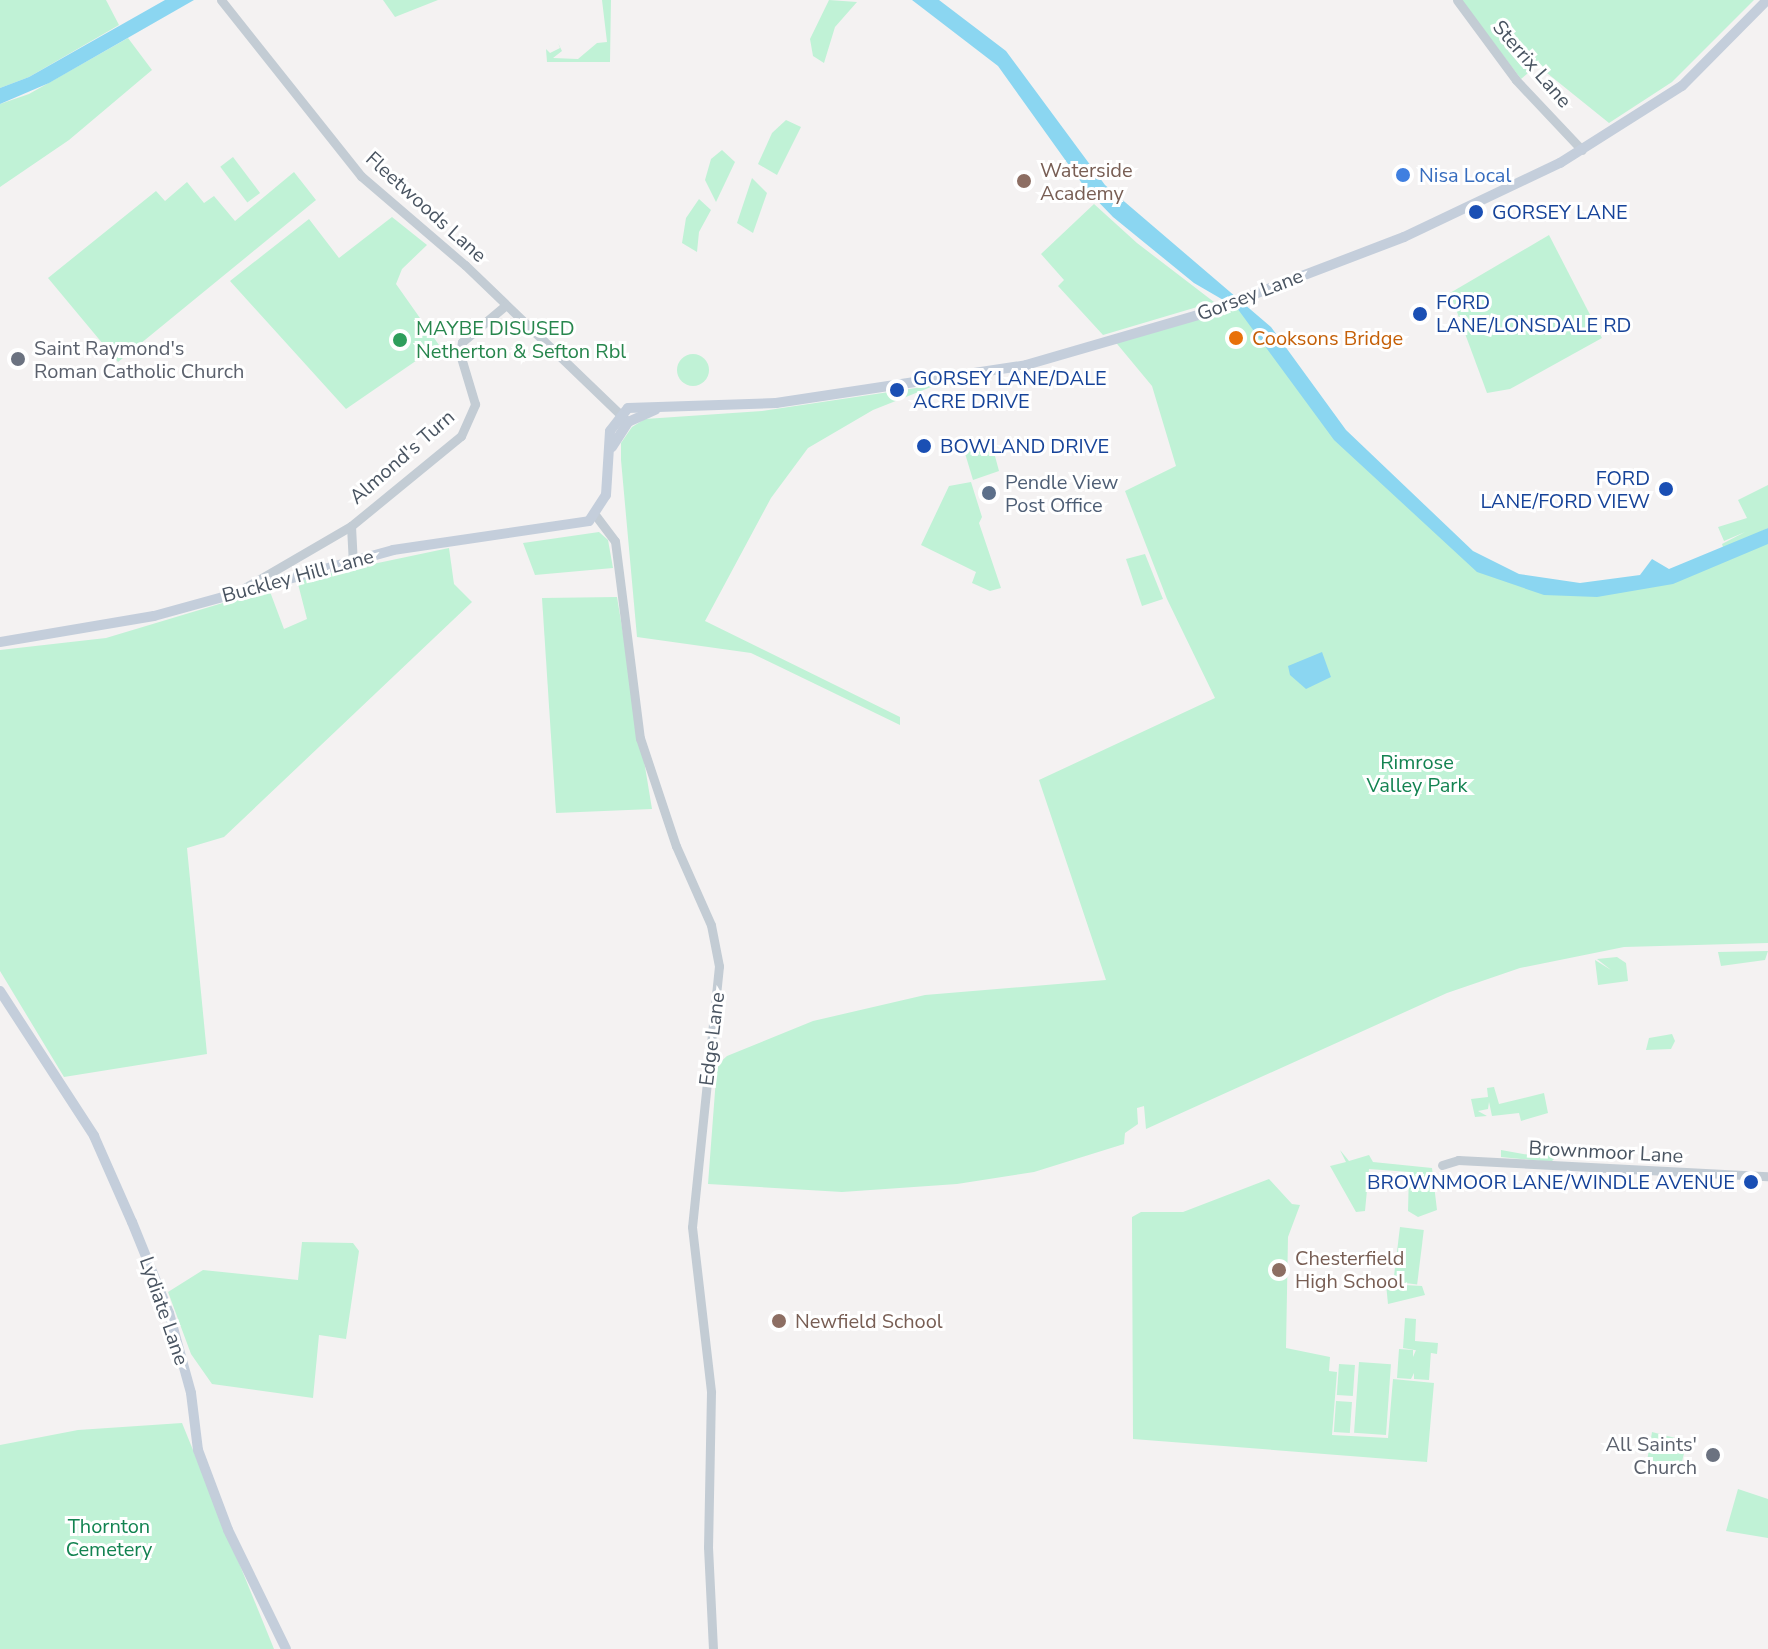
<!DOCTYPE html>
<html>
<head>
<meta charset="utf-8">
<style>
	body { margin:0 }
	#map { position:relative; width:1768px; height:1649px; overflow:hidden; background:#f4f2f2; font-family:"Nunito Sans",sans-serif }
	div>[style] { position:absolute }
	[style*='--x'] { left:calc(var(--x)*1px); top:calc(var(--y)*1px); width:calc(var(--w)*1px); rotate:calc(var(--a)*1deg) }
	.green>* { inset:0; background:#c0f2d6; transform-origin:0 0 }
	.round { border-radius:50% }
	.water>* { inset:0; background:#8bd6f1 }
	.tertiary>* { height:9px; margin:-4.5px; padding:0 4.5px; transform-origin:4.5px; border-radius:4.5px; background:#c3ccd4 }
	.secondary>* { height:10px; margin:-5px; padding:0 5px; transform-origin:5px; border-radius:5px; background:#c4cedb }
	.dots>* { width:22px; height:22px; translate:-50% -50%; box-sizing:border-box; border:4px solid #fff; border-radius:50% }
	span { translate:-50% -50%; white-space:nowrap; text-align:center; line-height:1.15; -webkit-text-stroke:6px #fff; paint-order:stroke }
	.street-label { font-size:20px; color:#495461 }
	.education-label { font-size:20px; color:#785e54 }
	.left { translate:0 -50%; text-align:left }
	.shop-label { font-size:20px; color:#366cbe }
	.transit-label { font-size:20px; color:#164399 }
	.right { translate:-100% -50%; text-align:right }
	.leisure-label { font-size:20px; color:#27864d }
	.food-label { font-size:20px; color:#c56008 }
	.worship-label { font-size:20px; color:#5b616d }
	.service-label { font-size:20px; color:#4e5e75 }
	.park-label { font-size:20px; color:#138351 }
</style>
</head>
<body>
<div id="map">
	<div class="green">
		<i style="clip-path:polygon(0 0,106px 0,119px 25px,29px 77px,0 88px)"></i>
		<i style="clip-path:polygon(383px 0,438px 0,395px 17px)"></i>
		<i style="clip-path:polygon(602px 0,611px 0,610px 62px,547px 62px,546px 49px,550px 53px,560px 48px,558px 43px,562px 51px,553px 58px,578px 59px,597px 43px,607px 42px)"></i>
		<i style="clip-path:polygon(829px 0,857px 2px,835px 27px,824px 63px,813px 56px,810px 39px)"></i>
		<i style="clip-path:polygon(1461px 0,1754px 0,1672px 82px,1609px 123px,1537px 65px,1521px 79px)"></i>
		<i style="clip-path:polygon(128px 38px,152px 70px,69px 140px,0 187px,0 104px,29px 94px)"></i>
		<i style="clip-path:polygon(786px 120px,801px 127px,777px 175px,758px 164px,772px 133px)"></i>
		<i style="clip-path:polygon(722px 150px,735px 162px,716px 202px,705px 180px,711px 159px)"></i>
		<i style="left:233px;top:157px;width:45px;height:16px;rotate:53deg"></i>
		<i style="clip-path:polygon(294px 172px,316px 200px,118px 362px,48px 278px,156px 191px,165px 201px,187px 182px,204px 203px,214px 196px,235px 221px)"></i>
		<i style="clip-path:polygon(752px 178px,767px 193px,753px 233px,737px 223px)"></i>
		<i style="clip-path:polygon(699px 199px,711px 210px,699px 232px,697px 252px,682px 243px,686px 218px)"></i>
		<i style="clip-path:polygon(1094px 204px,1137px 243px,1214px 302px,1103px 335px,1058px 286px,1064px 280px,1041px 254px)"></i>
		<i style="clip-path:polygon(392px 217px,427px 245px,402px 269px,396px 284px,439px 345px,346px 409px,230px 281px,309px 219px,339px 258px)"></i>
		<i style="clip-path:polygon(1549px 235px,1602px 338px,1510px 389px,1487px 393px,1450px 293px)"></i>
		<i style="clip-path:polygon(1242px 307px,1315px 403px,1464px 554px,1541px 587px,1639px 583px,1768px 535px,1768px 943px,1624px 947px,1520px 968px,1447px 993px,1146px 1129px,1144px 1106px,1137px 1108px,1138px 1124px,1125px 1133px,1124px 1144px,1034px 1172px,957px 1184px,842px 1192px,708px 1184px,717px 1065px,727px 1056px,813px 1021px,925px 995px,1106px 980px,1039px 780px,1215px 698px,1167px 599px,1125px 491px,1176px 466px,1152px 386px,1113px 339px)"></i>
		<i class="round" style="left:677px;top:354px;width:32px;height:32px"></i>
		<i style="clip-path:polygon(936px 385px,873px 410px,808px 448px,771px 498px,705px 621px,900px 717px,900px 725px,751px 653px,637px 637px,621px 460px,621px 443px,632px 427px,645px 419px,762px 411px)"></i>
		<i style="clip-path:polygon(992px 445px,999px 471px,973px 480px,964px 450px)"></i>
		<i style="clip-path:polygon(971px 482px,982px 517px,979px 523px,1001px 588px,990px 591px,972px 583px,976px 572px,921px 545px,949px 486px)"></i>
		<i style="clip-path:polygon(1768px 485px,1768px 528px,1724px 550px,1722px 544px,1745px 532px,1724px 541px,1718px 527px,1747px 518px,1738px 500px)"></i>
		<i style="clip-path:polygon(599px 532px,608px 540px,613px 568px,535px 575px,523px 543px)"></i>
		<i style="clip-path:polygon(449px 548px,454px 584px,472px 602px,224px 837px,187px 848px,207px 1054px,64px 1077px,0 971px,0 650px,106px 638px,269px 589px,284px 629px,307px 619px,297px 580px)"></i>
		<i style="clip-path:polygon(1145px 554px,1163px 599px,1142px 606px,1126px 559px)"></i>
		<i style="clip-path:polygon(617px 597px,652px 809px,556px 813px,542px 598px)"></i>
		<i style="clip-path:polygon(1768px 951px,1765px 960px,1721px 966px,1718px 952px)"></i>
		<i style="clip-path:polygon(1617px 957px,1626px 963px,1628px 981px,1598px 985px,1595px 960px,1611px 970px,1597px 959px)"></i>
		<i style="clip-path:polygon(1672px 1034px,1675px 1041px,1671px 1049px,1646px 1050px,1649px 1038px)"></i>
		<i style="clip-path:polygon(1494px 1087px,1499px 1104px,1544px 1093px,1548px 1113px,1521px 1121px,1519px 1113px,1492px 1116px,1489px 1102px,1488px 1109px,1478px 1111px,1487px 1116px,1475px 1117px,1471px 1099px,1488px 1097px,1487px 1088px)"></i>
		<i style="clip-path:polygon(1559px 1143px,1558px 1155px,1551px 1162px,1501px 1157px,1501px 1150px,1535px 1156px)"></i>
		<i style="clip-path:polygon(1340px 1150px,1349px 1161px,1369px 1155px,1373px 1162px,1432px 1168px,1437px 1210px,1418px 1217px,1408px 1211px,1409px 1172px,1369px 1169px,1365px 1211px,1356px 1212px,1330px 1166px,1346px 1162px)"></i>
		<i style="clip-path:polygon(1269px 1179px,1292px 1204px,1300px 1205px,1288px 1237px,1286px 1348px,1330px 1357px,1329px 1371px,1337px 1372px,1332px 1435px,1388px 1438px,1393px 1379px,1434px 1383px,1427px 1462px,1133px 1439px,1132px 1217px,1141px 1212px,1183px 1212px)"></i>
		<i style="left:1400px;top:1227px;width:24px;height:55px;rotate:7deg"></i>
		<i style="clip-path:polygon(302px 1242px,353px 1243px,359px 1251px,346px 1339px,319px 1335px,313px 1398px,212px 1384px,191px 1354px,168px 1292px,203px 1270px,298px 1280px)"></i>
		<i style="clip-path:polygon(1386px 1284px,1422px 1286px,1425px 1295px,1388px 1304px)"></i>
		<i style="clip-path:polygon(1405px 1318px,1416px 1319px,1415px 1341px,1438px 1343px,1437px 1354px,1403px 1348px)"></i>
		<i style="clip-path:polygon(1399px 1349px,1413px 1350px,1413px 1357px,1416px 1350px,1431px 1351px,1429px 1380px,1414px 1379px,1414px 1373px,1411px 1379px,1397px 1378px)"></i>
		<i style="left:1359px;top:1362px;width:32px;height:71px;rotate:4deg"></i>
		<i style="left:1339px;top:1364px;width:16px;height:31px;rotate:4deg"></i>
		<i style="left:1336px;top:1401px;width:16px;height:31px;rotate:4deg"></i>
		<i style="clip-path:polygon(182px 1423px,274px 1649px,0 1649px,0 1445px,78px 1430px)"></i>
		<i style="clip-path:polygon(1652px 1432px,1687px 1441px,1680px 1470px,1646px 1467px)"></i>
		<i style="clip-path:polygon(1738px 1489px,1768px 1499px,1768px 1538px,1726px 1531px)"></i>
	</div>
	<div class="water">
		<i style="clip-path:polygon(165px 0,194px 0,49px 83px,0 104px,0 88px,29px 77px)"></i>
		<i style="clip-path:polygon(912px 0,939px 0,1006px 51px,1105px 185px,1271px 327px,1346px 430px,1473px 551px,1519px 574px,1580px 583px,1640px 575px,1652px 559px,1669px 569px,1768px 528px,1768px 544px,1673px 584px,1597px 597px,1544px 595px,1477px 572px,1334px 440px,1237px 308px,1194px 283px,1113px 217px,1086px 189px,998px 66px)"></i>
		<i style="clip-path:polygon(1322px 652px,1331px 677px,1306px 689px,1290px 675px,1288px 666px)"></i>
	</div>
	<div class="tertiary">
		<i style="--x:221;--y:0;--w:225;--a:51.5"></i>
		<i style="--x:361;--y:176;--w:137;--a:40.6"></i>
		<i style="--x:465;--y:265;--w:222;--a:43.9"></i>
		<i style="--x:1457;--y:0;--w:99;--a:53.6"></i>
		<i style="--x:1516;--y:80;--w:96;--a:46.7"></i>
		<i style="--x:596;--y:516;--w:31;--a:53"></i>
		<i style="--x:615;--y:541;--w:199;--a:82.8"></i>
		<i style="--x:640;--y:738;--w:114;--a:71.6"></i>
		<i style="--x:676;--y:846;--w:86;--a:66.1"></i>
		<i style="--x:711;--y:925;--w:42;--a:79"></i>
		<i style="--x:719;--y:966;--w:262;--a:95.9"></i>
		<i style="--x:692;--y:1227;--w:166;--a:83.4"></i>
		<i style="--x:711;--y:1392;--w:155;--a:91.1"></i>
		<i style="--x:708;--y:1547;--w:102;--a:87.2"></i>
		<i style="--x:351;--y:526;--w:34;--a:87"></i>
		<i style="--x:241;--y:590;--w:127;--a:-30.2"></i>
		<i style="--x:351;--y:526;--w:142;--a:-39.3"></i>
		<i style="--x:461;--y:436;--w:35;--a:-66"></i>
		<i style="--x:475;--y:404;--w:52;--a:-106.7"></i>
		<i style="--x:460;--y:354;--w:12;--a:-81"></i>
		<i style="--x:462;--y:342;--w:57;--a:-40.1"></i>
		<i style="--x:1442;--y:1165;--w:17;--a:-17"></i>
		<i style="--x:1458;--y:1160;--w:310;--a:3"></i>
	</div>
	<div class="secondary">
		<i style="--x:612;--y:447;--w:30;--a:-57"></i>
		<i style="--x:628;--y:422;--w:30;--a:-24"></i>
		<i style="--x:0;--y:642;--w:156;--a:-9.6"></i>
		<i style="--x:154;--y:616;--w:248;--a:-15.4"></i>
		<i style="--x:393;--y:550;--w:198;--a:-8.4"></i>
		<i style="--x:589;--y:521;--w:31;--a:-57"></i>
		<i style="--x:606;--y:495;--w:64;--a:-86.4"></i>
		<i style="--x:610;--y:431;--w:29;--a:-52"></i>
		<i style="--x:628;--y:408;--w:148;--a:-1.9"></i>
		<i style="--x:776;--y:403;--w:253;--a:-8.6"></i>
		<i style="--x:1026;--y:365;--w:186;--a:-16.2"></i>
		<i style="--x:1205;--y:313;--w:213;--a:-20.9"></i>
		<i style="--x:1404;--y:237;--w:173;--a:-25.4"></i>
		<i style="--x:1560;--y:163;--w:144;--a:-32.3"></i>
		<i style="--x:1682;--y:86;--w:121;--a:-45.3"></i>
		<i style="--x:0;--y:991;--w:173;--a:57"></i>
		<i style="--x:94;--y:1136;--w:94;--a:66.2"></i>
		<i style="--x:132;--y:1222;--w:98;--a:67.9"></i>
		<i style="--x:169;--y:1313;--w:83;--a:74.6"></i>
		<i style="--x:191;--y:1393;--w:57;--a:83"></i>
		<i style="--x:198;--y:1450;--w:85;--a:69.4"></i>
		<i style="--x:228;--y:1530;--w:132;--a:64"></i>
	</div>
	<div class="dots">
		<i style="left:1403px;top:175px;background:#3f7fe0"></i>
		<i style="left:1024px;top:181px;background:#8d6e63"></i>
		<i style="left:1476px;top:212px;background:#1a4fb4"></i>
		<i style="left:1420px;top:314px;background:#1a4fb4"></i>
		<i style="left:1236px;top:338px;background:#e8710a"></i>
		<i style="left:400px;top:340px;background:#2e9e5b"></i>
		<i style="left:18px;top:359px;background:#6b7280"></i>
		<i style="left:897px;top:390px;background:#1a4fb4"></i>
		<i style="left:924px;top:446px;background:#1a4fb4"></i>
		<i style="left:1666px;top:489px;background:#1a4fb4"></i>
		<i style="left:989px;top:493px;background:#5c6f8a"></i>
		<i style="left:1751px;top:1182px;background:#1a4fb4"></i>
		<i style="left:1279px;top:1270px;background:#8d6e63"></i>
		<i style="left:779px;top:1321px;background:#8d6e63"></i>
		<i style="left:1713px;top:1455px;background:#6b7280"></i>
	</div>
	<div class="street-label">
		<span style="left:1532px;top:64px;rotate:49deg">Sterrix Lane</span>
		<span style="left:426px;top:207px;rotate:42deg">Fleetwoods Lane</span>
		<span style="left:1250px;top:295px;rotate:-21deg">Gorsey Lane</span>
		<span style="left:402px;top:457px;rotate:-41deg">Almond's Turn</span>
		<span style="left:298px;top:576px;rotate:-15deg">Buckley Hill Lane</span>
		<span style="left:712px;top:1039px;rotate:-83deg">Edge Lane</span>
		<span style="left:1606px;top:1152px;rotate:3deg">Brownmoor Lane</span>
		<span style="left:164px;top:1311px;rotate:71deg">Lydiate Lane</span>
	</div>
	<div class="education-label">
		<span class="left" style="left:1040px;top:182px">Waterside<br>Academy</span>
		<span class="left" style="left:1295px;top:1270px">Chesterfield<br>High School</span>
		<span class="left" style="left:795px;top:1321px">Newfield School</span>
	</div>
	<div class="shop-label">
		<span class="left" style="left:1419px;top:175px">Nisa Local</span>
	</div>
	<div class="transit-label">
		<span class="left" style="left:1492px;top:212px">GORSEY LANE</span>
		<span class="left" style="left:1436px;top:314px">FORD<br>LANE/LONSDALE RD</span>
		<span class="left" style="left:913px;top:390px">GORSEY LANE/DALE<br>ACRE DRIVE</span>
		<span class="left" style="left:940px;top:446px">BOWLAND DRIVE</span>
		<span class="right" style="left:1650px;top:490px">FORD<br>LANE/FORD VIEW</span>
		<span class="right" style="left:1735px;top:1182px">BROWNMOOR LANE/WINDLE AVENUE</span>
	</div>
	<div class="leisure-label">
		<span class="left" style="left:416px;top:340px">MAYBE DISUSED<br>Netherton &amp; Sefton Rbl</span>
	</div>
	<div class="food-label">
		<span class="left" style="left:1252px;top:338px">Cooksons Bridge</span>
	</div>
	<div class="worship-label">
		<span class="left" style="left:34px;top:360px">Saint Raymond's<br>Roman Catholic Church</span>
		<span class="right" style="left:1697px;top:1456px">All Saints'<br>Church</span>
	</div>
	<div class="service-label">
		<span class="left" style="left:1005px;top:494px">Pendle View<br>Post Office</span>
	</div>
	<div class="park-label">
		<span style="left:1417px;top:774px">Rimrose<br>Valley Park</span>
		<span style="left:109px;top:1538px">Thornton<br>Cemetery</span>
	</div>
</div>
</body>
</html>
